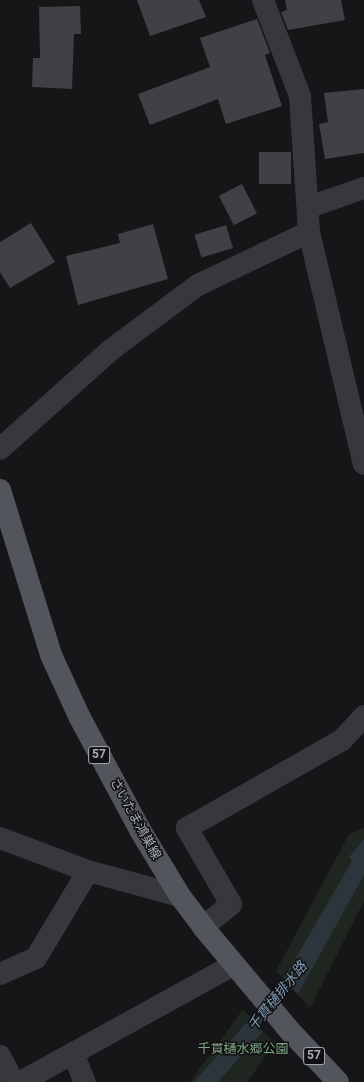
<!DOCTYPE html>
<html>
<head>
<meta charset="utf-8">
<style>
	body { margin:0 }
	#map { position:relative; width:364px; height:1082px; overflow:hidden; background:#161618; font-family:Roboto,"Noto Sans JP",sans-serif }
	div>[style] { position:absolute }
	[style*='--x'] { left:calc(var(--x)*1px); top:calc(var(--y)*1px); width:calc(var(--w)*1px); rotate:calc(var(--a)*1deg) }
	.green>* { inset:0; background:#1e261f }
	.water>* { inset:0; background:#2c353c }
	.stream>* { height:8px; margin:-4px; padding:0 4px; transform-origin:4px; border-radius:4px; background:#2c353c }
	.building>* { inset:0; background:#404145; transform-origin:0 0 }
	.minor>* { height:22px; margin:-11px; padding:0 11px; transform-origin:11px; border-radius:11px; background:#37383d }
	.major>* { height:22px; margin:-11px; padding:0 11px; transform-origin:11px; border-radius:11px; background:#53555c }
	span { translate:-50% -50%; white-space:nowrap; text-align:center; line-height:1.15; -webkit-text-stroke:3px #111113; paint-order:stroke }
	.shield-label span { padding:1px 3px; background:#111113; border:1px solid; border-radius:3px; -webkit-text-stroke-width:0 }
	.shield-label { font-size:12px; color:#a8adb8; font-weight:700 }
	.street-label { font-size:13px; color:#a8adb8 }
	.park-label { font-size:13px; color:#7fa381 }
	.water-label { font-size:14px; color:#7f9bb3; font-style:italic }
</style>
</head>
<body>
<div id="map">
	<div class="green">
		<i style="clip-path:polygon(364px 827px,364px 901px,310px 1008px,276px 971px,349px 834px)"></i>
		<i style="clip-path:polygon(243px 1009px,275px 1043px,247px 1082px,190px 1082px)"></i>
	</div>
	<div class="water">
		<i style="clip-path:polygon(364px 839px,364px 875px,298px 994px,283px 980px,352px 861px,349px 857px)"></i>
		<i style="clip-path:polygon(248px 1021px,262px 1032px,218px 1082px,194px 1082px)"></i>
	</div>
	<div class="stream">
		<i style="--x:247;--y:1034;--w:75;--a:-49.9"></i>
	</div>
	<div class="building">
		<i style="clip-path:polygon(137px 0,199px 0,206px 17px,150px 36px)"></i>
		<i style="clip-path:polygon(285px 0,341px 0,345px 20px,288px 30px,281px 12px,287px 10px)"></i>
		<i style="clip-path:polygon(80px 6px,81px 34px,74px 34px,72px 89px,32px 87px,33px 58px,40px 58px,39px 7px)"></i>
		<i style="clip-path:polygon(257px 19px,270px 53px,265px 55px,282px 106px,226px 124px,218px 99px,150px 125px,138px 94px,210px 67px,200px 38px)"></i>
		<i style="clip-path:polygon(364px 89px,364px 153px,325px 159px,319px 124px,328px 122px,324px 93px)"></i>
		<i style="left:259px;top:152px;width:32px;height:32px"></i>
		<i style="left:242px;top:184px;width:33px;height:26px;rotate:63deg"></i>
		<i style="clip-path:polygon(31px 223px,55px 262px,10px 288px,0 272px,0 242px)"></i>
		<i style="clip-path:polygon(153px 224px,168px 279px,78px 305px,66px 256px,120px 243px,118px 234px)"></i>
		<i style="left:226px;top:225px;width:24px;height:33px;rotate:73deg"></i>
	</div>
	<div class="minor">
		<i style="--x:263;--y:0;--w:103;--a:68.9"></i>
		<i style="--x:300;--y:96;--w:136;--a:86.2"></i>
		<i style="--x:309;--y:232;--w:238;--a:76.7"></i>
		<i style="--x:309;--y:207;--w:58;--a:-19.1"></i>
		<i style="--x:0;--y:449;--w:150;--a:-41.8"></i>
		<i style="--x:112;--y:349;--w:107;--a:-36.7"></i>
		<i style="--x:198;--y:285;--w:123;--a:-25.5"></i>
		<i style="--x:0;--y:838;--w:94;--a:20.6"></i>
		<i style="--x:88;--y:871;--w:95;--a:15.2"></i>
		<i style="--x:203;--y:927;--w:36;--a:-39"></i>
		<i style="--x:231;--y:904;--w:88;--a:-120.1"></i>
		<i style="--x:187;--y:828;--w:178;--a:-29.6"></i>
		<i style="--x:342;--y:740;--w:33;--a:-47"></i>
		<i style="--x:0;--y:974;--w:39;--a:-24"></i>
		<i style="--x:36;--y:958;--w:101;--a:-59.1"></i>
		<i style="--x:73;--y:1053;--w:31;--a:68"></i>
		<i style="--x:0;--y:1056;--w:29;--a:63"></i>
		<i style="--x:21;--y:1082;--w:242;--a:-28.9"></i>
	</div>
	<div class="major">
		<i style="--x:0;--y:490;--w:173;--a:72.8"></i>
		<i style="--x:51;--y:655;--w:69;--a:65.3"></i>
		<i style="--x:80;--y:718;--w:127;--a:61.8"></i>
		<i style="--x:140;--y:830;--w:77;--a:58.8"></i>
		<i style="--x:180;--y:896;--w:39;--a:53"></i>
		<i style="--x:203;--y:927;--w:136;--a:50.1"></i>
		<i style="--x:290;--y:1031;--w:70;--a:46.7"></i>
	</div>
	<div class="shield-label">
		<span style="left:99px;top:755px">57</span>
		<span style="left:314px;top:1056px">57</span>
	</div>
	<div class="street-label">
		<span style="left:135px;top:819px;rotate:61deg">さいたま鴻巣線</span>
	</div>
	<div class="park-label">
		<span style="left:243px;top:1049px">千貫樋水郷公園</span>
	</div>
	<div class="water-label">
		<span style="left:277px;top:996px;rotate:-51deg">千貫樋排水路</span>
	</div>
</div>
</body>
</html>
